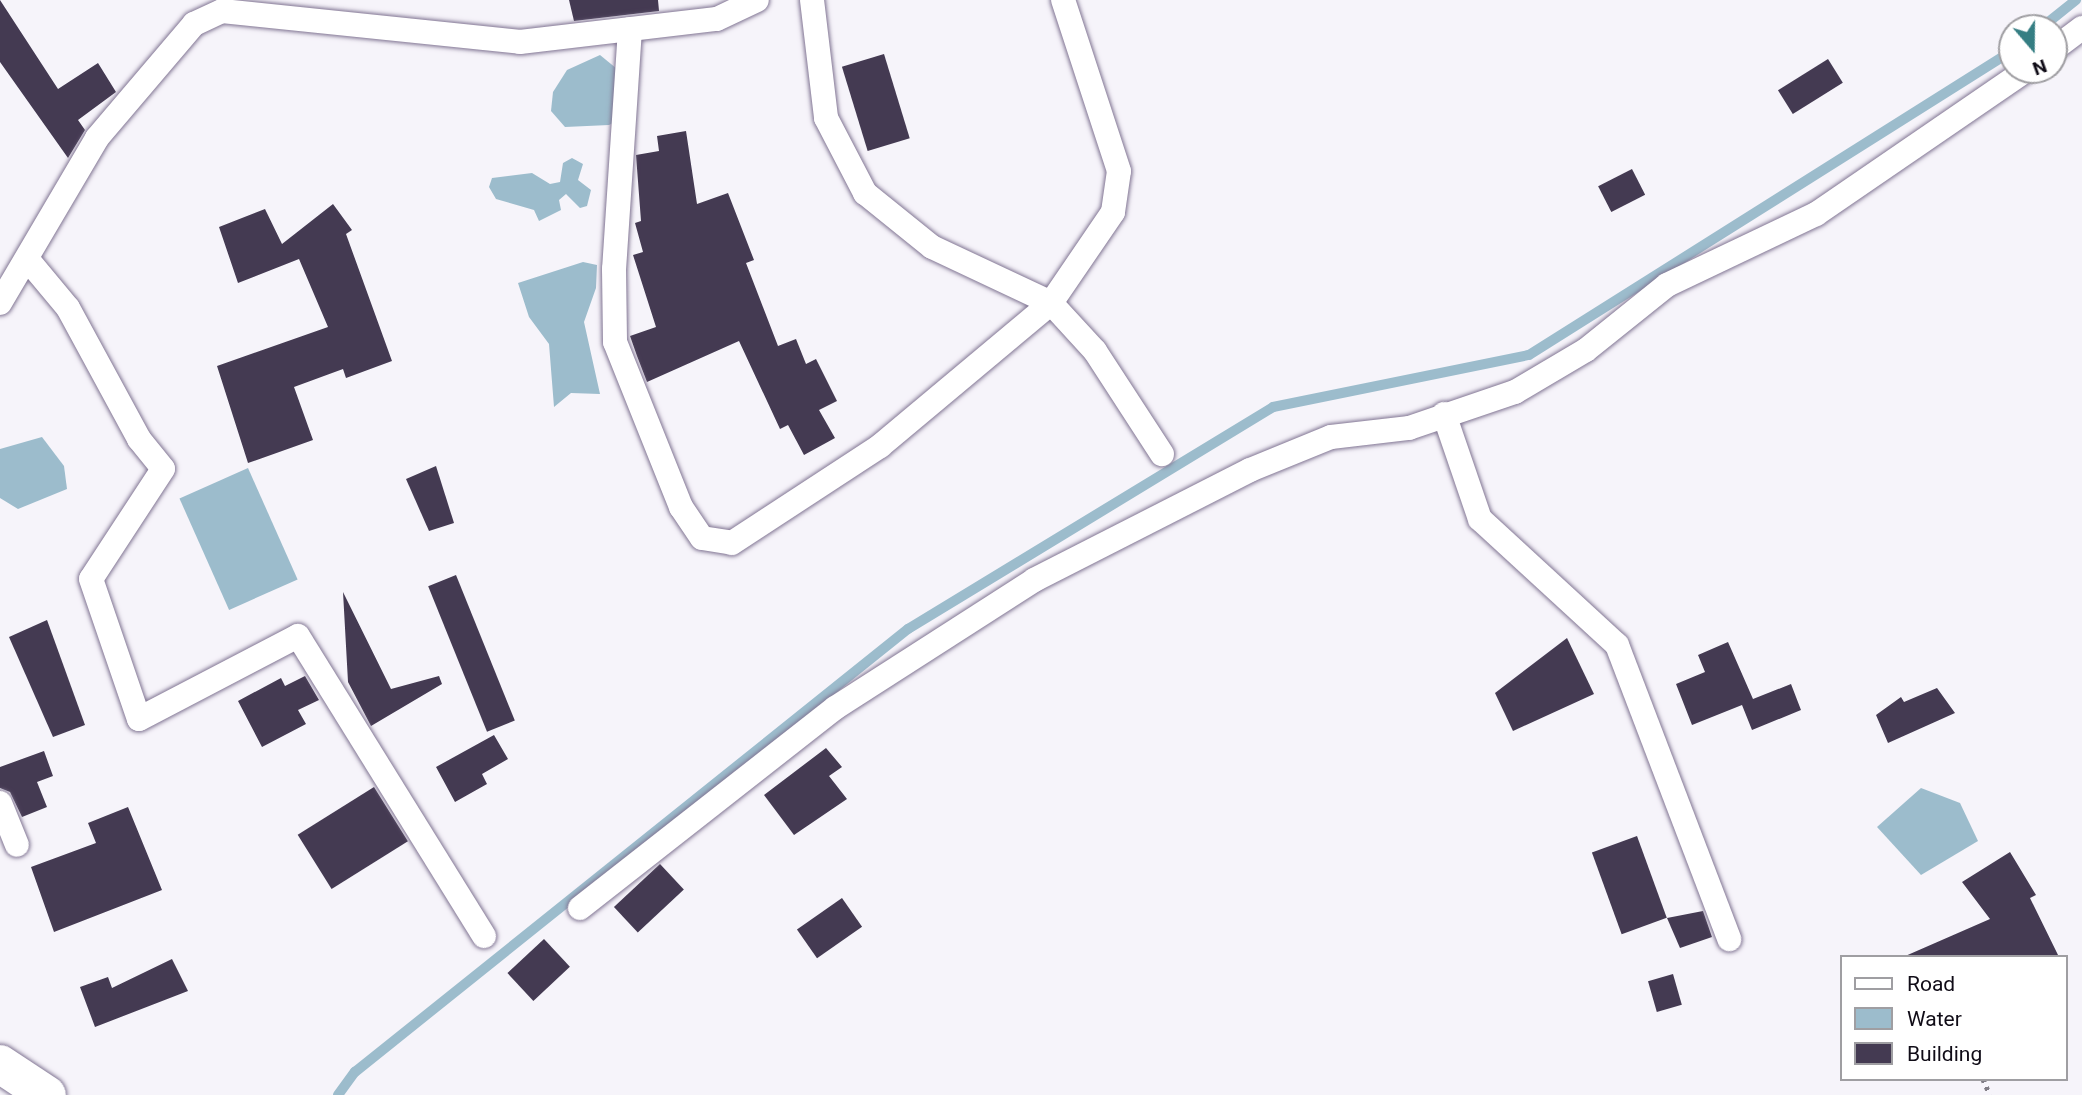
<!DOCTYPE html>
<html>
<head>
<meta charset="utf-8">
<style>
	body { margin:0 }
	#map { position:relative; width:2082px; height:1095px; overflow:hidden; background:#f6f4fa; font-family:Roboto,sans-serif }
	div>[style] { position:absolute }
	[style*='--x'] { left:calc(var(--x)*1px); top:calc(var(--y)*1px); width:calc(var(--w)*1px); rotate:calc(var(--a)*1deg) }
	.water>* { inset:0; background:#9cbccc; transform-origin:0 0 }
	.stream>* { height:10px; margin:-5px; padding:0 5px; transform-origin:5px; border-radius:5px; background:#9cbccc }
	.building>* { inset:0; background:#443a52; transform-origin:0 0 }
	.path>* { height:4.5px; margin-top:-2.25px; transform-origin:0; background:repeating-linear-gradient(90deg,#807d86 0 3.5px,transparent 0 8.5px) }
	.roads { filter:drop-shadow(0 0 2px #817593) drop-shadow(0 0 2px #817593) }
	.street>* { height:24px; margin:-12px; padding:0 12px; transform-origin:12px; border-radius:12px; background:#fff }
	.highway>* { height:38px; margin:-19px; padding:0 19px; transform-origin:19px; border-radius:19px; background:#fff }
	span { translate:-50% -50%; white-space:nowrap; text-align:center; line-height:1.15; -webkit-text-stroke:7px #fff; paint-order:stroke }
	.legend { position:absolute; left:1840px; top:955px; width:228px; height:126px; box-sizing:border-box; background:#fff; border:2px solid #9f9ea2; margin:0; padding:9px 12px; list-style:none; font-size:21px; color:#100c17 }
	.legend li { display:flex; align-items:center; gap:14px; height:35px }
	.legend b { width:35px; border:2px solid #9f9ea2 }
	.north { position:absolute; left:1998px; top:14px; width:70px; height:70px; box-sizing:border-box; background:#fff; border:2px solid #9f9ea2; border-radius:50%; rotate:160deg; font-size:19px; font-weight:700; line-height:28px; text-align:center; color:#100c17 }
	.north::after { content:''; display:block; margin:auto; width:24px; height:32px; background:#357e83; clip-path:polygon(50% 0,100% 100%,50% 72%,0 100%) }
</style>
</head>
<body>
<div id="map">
	<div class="water">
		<i style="clip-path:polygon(600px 55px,622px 73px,623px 118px,609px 125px,565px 127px,551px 111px,553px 92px,567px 70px)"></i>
		<i style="clip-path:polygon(572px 158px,583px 164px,578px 180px,591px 190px,587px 206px,580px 208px,566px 194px,559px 200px,561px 210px,539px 221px,534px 210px,496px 199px,489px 187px,492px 178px,532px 173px,550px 184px,560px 182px,563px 163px)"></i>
		<i style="clip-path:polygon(583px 262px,597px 265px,596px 288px,584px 322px,600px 394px,571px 393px,554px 407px,549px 344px,529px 317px,518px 283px)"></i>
		<i style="clip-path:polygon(42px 437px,64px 466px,67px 489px,18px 509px,0 498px,0 449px)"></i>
		<i style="left:248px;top:468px;width:122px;height:75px;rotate:66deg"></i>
		<i style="clip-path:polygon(1921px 788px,1960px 803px,1978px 841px,1921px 875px,1877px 827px)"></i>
	</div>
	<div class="stream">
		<i style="--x:2041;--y:28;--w:45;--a:-38.7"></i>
		<i style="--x:338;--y:1095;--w:29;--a:-54"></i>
		<i style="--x:355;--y:1072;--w:709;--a:-38.7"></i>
		<i style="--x:908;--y:629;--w:427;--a:-31.3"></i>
		<i style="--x:1273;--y:407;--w:261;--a:-11.5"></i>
		<i style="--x:1529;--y:355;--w:571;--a:-32.19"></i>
	</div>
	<div class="building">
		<i style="clip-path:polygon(0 0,58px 89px,98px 63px,116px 92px,78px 120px,85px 130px,68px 158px,0 62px)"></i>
		<i style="clip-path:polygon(569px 0,658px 0,659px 11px,574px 21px)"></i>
		<i style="left:884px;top:54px;width:88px;height:44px;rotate:73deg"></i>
		<i style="left:1828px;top:59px;width:28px;height:59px;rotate:58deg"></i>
		<i style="clip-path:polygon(686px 131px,697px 204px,728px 193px,754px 260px,746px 263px,778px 346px,796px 339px,806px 364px,816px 359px,837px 401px,819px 410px,835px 438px,804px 455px,788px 425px,780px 429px,739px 341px,647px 382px,637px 356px,630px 336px,656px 327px,633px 255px,643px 252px,635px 223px,641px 221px,636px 155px,659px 151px,657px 136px)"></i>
		<i style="left:1632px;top:169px;width:29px;height:38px;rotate:63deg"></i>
		<i style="clip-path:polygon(333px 204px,352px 230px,346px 234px,392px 361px,346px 378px,343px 369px,294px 387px,313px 440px,248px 463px,217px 366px,328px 327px,299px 259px,238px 283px,219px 227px,265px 209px,282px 244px)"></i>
		<i style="clip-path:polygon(436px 466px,454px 523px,429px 531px,406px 479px)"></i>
		<i style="left:456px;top:575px;width:157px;height:30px;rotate:68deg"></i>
		<i style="clip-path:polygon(343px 592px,391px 689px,439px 676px,442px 684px,371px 726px,348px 682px)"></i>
		<i style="clip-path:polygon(47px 620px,85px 725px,53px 737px,9px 637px)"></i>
		<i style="clip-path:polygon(1567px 638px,1594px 694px,1513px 731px,1495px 693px)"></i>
		<i style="clip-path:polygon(1728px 642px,1753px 699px,1791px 684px,1801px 710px,1752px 730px,1742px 705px,1692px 725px,1676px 684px,1705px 672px,1698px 655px)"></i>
		<i style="clip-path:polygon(305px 676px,319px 700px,298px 710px,306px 724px,262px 747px,238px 701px,281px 678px,285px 686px)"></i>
		<i style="clip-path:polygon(1937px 688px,1955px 713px,1888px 743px,1876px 715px,1901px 697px,1904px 702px)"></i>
		<i style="clip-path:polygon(494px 735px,508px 759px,482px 774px,487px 784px,455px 802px,436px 767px)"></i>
		<i style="clip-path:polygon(826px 748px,842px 767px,829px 776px,847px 799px,794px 835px,764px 795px)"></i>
		<i style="clip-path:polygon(44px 751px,53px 776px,37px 782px,47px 807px,22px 817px,10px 792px,0 788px,0 767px)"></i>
		<i style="left:374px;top:787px;width:64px;height:90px;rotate:58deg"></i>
		<i style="clip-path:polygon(128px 807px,162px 890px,54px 932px,31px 867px,96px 843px,88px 823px)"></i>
		<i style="left:1637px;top:836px;width:87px;height:48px;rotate:70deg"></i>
		<i style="clip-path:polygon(2010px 852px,2036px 895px,2030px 898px,2059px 957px,1903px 957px,1990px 919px,1962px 882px)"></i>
		<i style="left:660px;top:864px;width:35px;height:63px;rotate:47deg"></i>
		<i style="left:842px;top:898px;width:35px;height:55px;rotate:55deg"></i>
		<i style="clip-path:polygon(1703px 911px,1712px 937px,1680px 948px,1667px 918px)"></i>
		<i style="left:544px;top:939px;width:38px;height:50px;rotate:47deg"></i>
		<i style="clip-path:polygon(172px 959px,188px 991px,95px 1027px,80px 987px,108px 977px,112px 988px)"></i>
		<i style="left:1673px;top:974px;width:32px;height:26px;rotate:74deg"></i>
	</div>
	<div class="path">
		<i style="--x:1983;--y:1079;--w:17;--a:66"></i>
	</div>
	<div class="roads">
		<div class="street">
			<i style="--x:812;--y:0;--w:119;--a:83.2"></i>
			<i style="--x:826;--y:118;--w:85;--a:62.5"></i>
			<i style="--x:865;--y:193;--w:86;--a:38.9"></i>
			<i style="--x:932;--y:247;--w:132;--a:25.2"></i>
			<i style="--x:1051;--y:303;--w:65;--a:47.5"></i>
			<i style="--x:1095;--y:351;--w:123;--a:57"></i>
			<i style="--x:630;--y:29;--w:241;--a:93.8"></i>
			<i style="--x:614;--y:269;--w:73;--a:89.2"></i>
			<i style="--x:615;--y:342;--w:178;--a:68.2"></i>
			<i style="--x:681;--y:507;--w:37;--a:56"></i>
			<i style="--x:702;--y:538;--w:30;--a:9"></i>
			<i style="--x:732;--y:543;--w:177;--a:-33.2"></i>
			<i style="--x:880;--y:446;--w:223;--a:-39.9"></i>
			<i style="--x:1051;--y:303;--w:110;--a:-55.7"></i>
			<i style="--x:1113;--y:212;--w:41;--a:-81.7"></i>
			<i style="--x:1119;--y:171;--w:180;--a:-108.1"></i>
			<i style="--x:2054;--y:49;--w:35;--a:-37"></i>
			<i style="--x:28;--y:260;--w:62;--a:50.2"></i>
			<i style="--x:68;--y:308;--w:149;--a:61.5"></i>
			<i style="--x:139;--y:439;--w:38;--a:51"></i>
			<i style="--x:163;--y:469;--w:131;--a:123.2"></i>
			<i style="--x:91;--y:579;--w:148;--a:71.1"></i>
			<i style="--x:139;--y:719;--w:179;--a:-27.6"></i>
			<i style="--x:298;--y:636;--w:353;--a:58.2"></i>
			<i style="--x:0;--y:303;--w:191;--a:-59.5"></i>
			<i style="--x:97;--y:138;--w:150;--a:-49.6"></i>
			<i style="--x:194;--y:24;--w:31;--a:-25"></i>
			<i style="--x:222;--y:11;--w:300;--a:5.9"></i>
			<i style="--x:520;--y:42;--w:198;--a:-6.7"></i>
			<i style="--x:717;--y:19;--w:44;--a:-25.4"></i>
			<i style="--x:1444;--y:414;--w:111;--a:71.1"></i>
			<i style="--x:1480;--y:519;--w:186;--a:42.6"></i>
			<i style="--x:1617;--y:645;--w:315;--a:69.1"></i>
			<i style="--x:0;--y:803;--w:45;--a:68"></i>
			<i style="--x:580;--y:908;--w:324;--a:-38.1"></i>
			<i style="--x:835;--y:708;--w:237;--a:-32.7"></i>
			<i style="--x:1034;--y:580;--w:242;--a:-27"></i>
			<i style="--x:1250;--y:470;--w:87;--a:-22.2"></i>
			<i style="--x:1331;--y:437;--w:79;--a:-6.6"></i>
			<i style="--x:1409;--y:428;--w:112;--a:-18.8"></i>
			<i style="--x:1515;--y:392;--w:82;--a:-30.6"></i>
			<i style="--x:1586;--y:350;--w:104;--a:-38.7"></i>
			<i style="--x:1667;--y:285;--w:165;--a:-25.5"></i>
			<i style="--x:1816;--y:214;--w:255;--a:-34.4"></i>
		</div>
		<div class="highway">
			<i style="--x:0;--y:1064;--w:56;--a:33.4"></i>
		</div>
	</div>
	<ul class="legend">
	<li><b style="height:9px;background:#fff"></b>Road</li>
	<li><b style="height:19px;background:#9cbccc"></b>Water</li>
	<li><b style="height:19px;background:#443a52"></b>Building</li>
	</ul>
	<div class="north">N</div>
</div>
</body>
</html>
